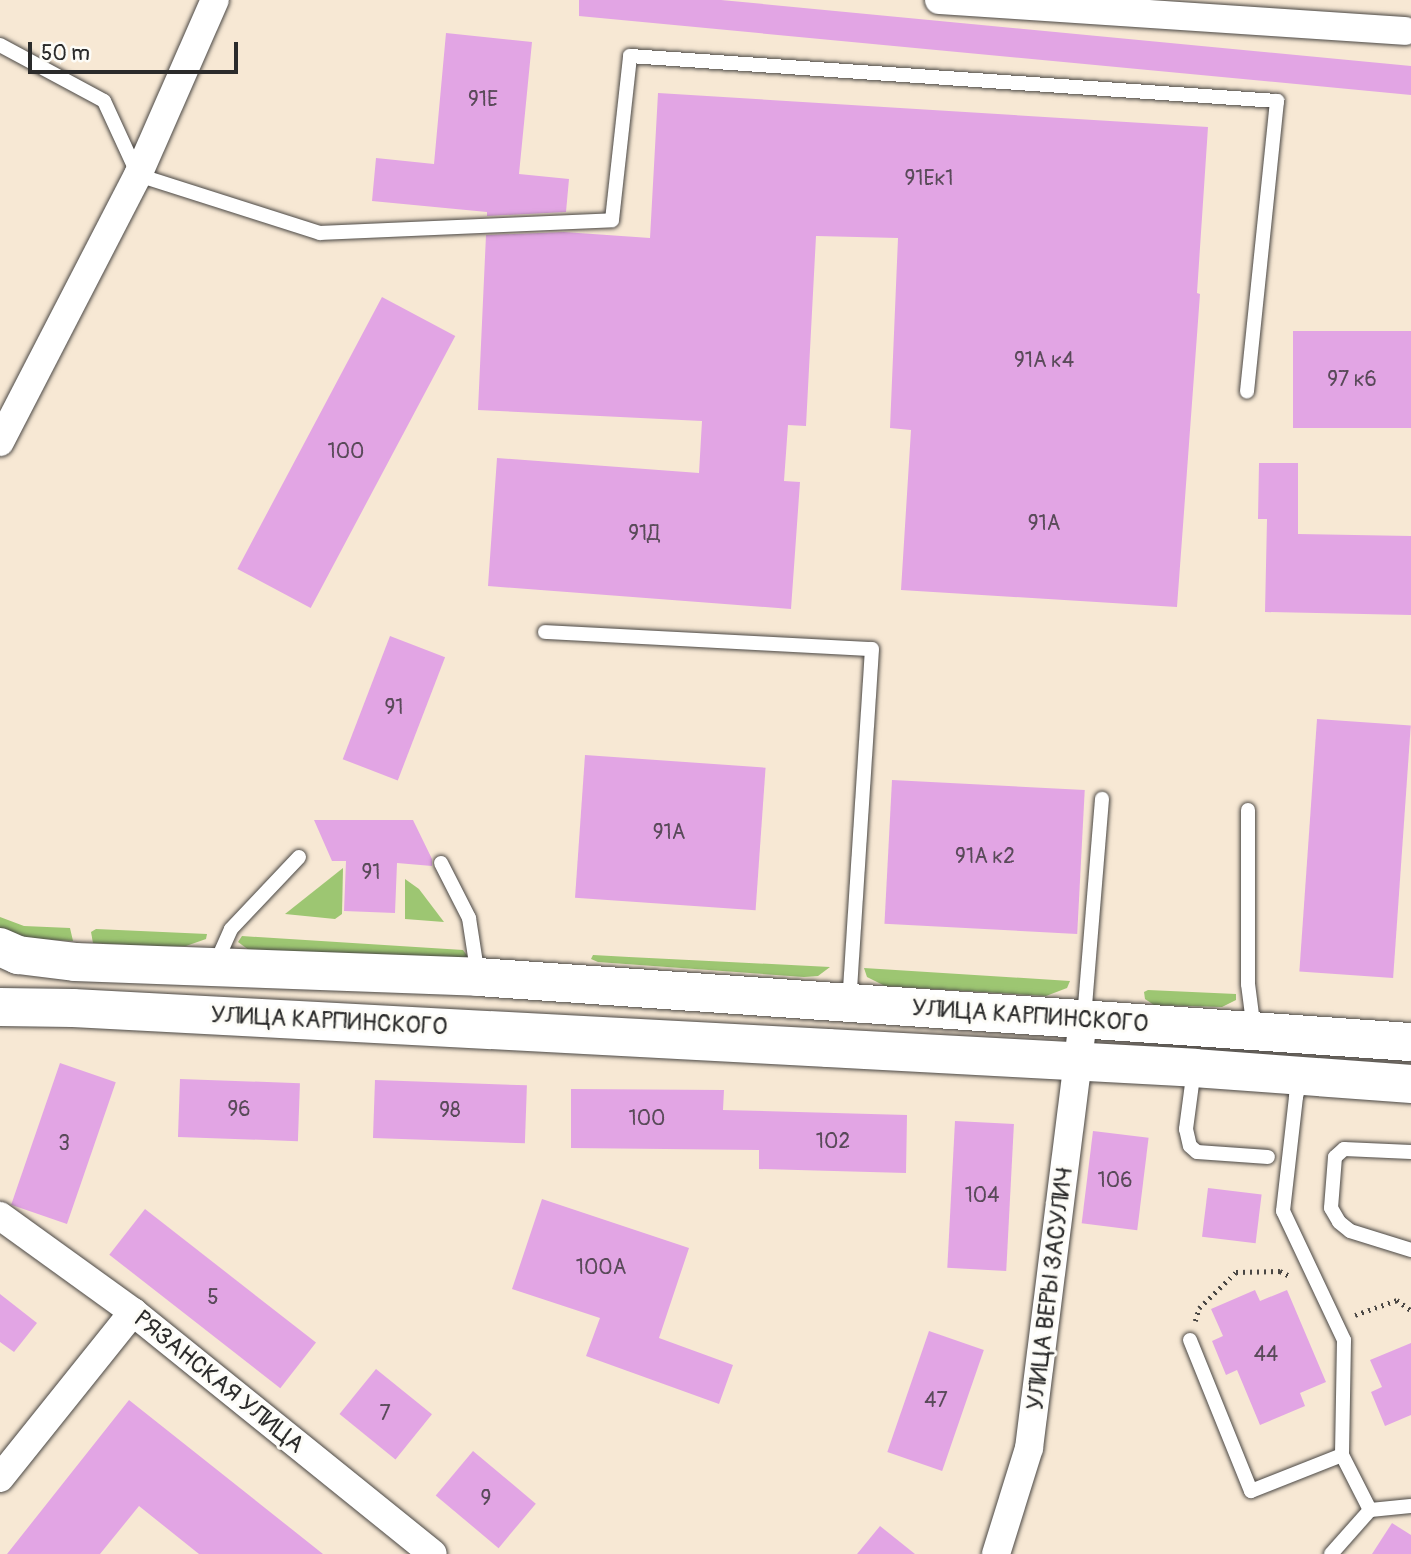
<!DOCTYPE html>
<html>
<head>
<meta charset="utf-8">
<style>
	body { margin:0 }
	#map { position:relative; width:1411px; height:1554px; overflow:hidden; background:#f7e8d4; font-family:Pangolin,sans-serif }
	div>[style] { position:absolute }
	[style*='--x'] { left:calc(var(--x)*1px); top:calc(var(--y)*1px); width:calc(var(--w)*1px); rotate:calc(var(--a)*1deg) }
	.green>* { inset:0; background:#9dc672 }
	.building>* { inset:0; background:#e2a5e4; transform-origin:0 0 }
	.path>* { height:4.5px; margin-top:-2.25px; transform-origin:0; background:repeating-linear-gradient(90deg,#4a4744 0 2px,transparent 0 7px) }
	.roads { filter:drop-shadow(0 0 2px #4a4744) drop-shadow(0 0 2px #4a4744) }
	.service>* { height:14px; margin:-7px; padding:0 7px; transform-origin:7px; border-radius:7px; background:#fff }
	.minor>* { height:28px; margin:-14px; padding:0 14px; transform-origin:14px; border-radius:14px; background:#fff }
	.primary>* { height:38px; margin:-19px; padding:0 19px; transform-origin:19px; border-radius:19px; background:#fff }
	span { translate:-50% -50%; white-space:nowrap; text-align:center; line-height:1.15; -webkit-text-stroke:6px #fdfcf7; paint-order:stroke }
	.number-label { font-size:21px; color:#594a59 }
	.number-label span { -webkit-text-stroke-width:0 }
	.street-label { font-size:24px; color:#2b2b2b }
	.scale { position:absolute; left:28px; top:42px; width:210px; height:32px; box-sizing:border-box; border:4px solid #2b2b2b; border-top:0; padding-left:9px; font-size:21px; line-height:24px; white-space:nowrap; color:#2b2b2b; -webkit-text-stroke:5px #fdfcf7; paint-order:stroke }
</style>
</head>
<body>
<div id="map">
	<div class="green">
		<i style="clip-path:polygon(343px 868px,342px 914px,335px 919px,285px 914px)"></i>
		<i style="clip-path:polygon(405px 879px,419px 889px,444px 922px,405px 919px)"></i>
		<i style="clip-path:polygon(0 917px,24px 926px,70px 928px,73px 941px,23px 938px,0 932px)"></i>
		<i style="clip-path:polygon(96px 929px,207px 934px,206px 939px,186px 946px,164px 947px,93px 943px,91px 932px)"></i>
		<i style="clip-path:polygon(242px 936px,463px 950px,468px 957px,461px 961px,253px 953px,238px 942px)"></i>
		<i style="clip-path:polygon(593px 955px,629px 957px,830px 967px,818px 976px,804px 977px,598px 962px,591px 959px)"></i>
		<i style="clip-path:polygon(864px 968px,1070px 981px,1067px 988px,1046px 996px,885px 986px,867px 977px)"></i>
		<i style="clip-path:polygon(1148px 990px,1236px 994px,1236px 1000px,1222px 1007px,1154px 1005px,1145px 999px,1144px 992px)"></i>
	</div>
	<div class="building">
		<i style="clip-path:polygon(579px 0,721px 0,1411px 66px,1411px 95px,579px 16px)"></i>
		<i style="clip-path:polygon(446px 33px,532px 42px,519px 174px,569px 179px,566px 212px,487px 216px,487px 212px,372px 201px,376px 158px,434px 164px)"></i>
		<i style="clip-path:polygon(658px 93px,1208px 127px,1197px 293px,1200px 294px,1177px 607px,901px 590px,911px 430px,890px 428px,898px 238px,816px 236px,806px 426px,788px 425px,784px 481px,800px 482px,791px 609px,488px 586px,497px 458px,699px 473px,702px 421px,478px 410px,486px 235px,564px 232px,650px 238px)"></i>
		<i style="left:382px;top:297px;width:83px;height:308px;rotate:28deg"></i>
		<i style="left:1411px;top:331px;width:97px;height:118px;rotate:90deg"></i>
		<i style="clip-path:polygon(1259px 463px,1298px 463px,1298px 534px,1411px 536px,1411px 615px,1265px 612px,1267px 519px,1258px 519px)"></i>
		<i style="left:390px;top:636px;width:59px;height:132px;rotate:21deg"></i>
		<i style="left:1317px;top:719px;width:94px;height:253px;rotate:4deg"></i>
		<i style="left:585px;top:755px;width:181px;height:143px;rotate:4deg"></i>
		<i style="left:892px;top:780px;width:193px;height:144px;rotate:3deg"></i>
		<i style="clip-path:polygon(314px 820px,413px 820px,432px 859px,432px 866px,397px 863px,395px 913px,344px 911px,346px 861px,332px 861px)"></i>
		<i style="left:60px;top:1063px;width:59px;height:150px;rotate:19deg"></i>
		<i style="left:180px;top:1079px;width:120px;height:58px;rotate:2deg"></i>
		<i style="left:375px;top:1080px;width:152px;height:58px;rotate:2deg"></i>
		<i style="clip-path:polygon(571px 1089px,724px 1090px,723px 1110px,907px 1115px,906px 1173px,759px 1169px,759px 1150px,571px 1148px)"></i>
		<i style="left:955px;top:1121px;width:59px;height:147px;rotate:3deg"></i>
		<i style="left:1093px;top:1131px;width:56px;height:93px;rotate:7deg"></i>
		<i style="left:1208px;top:1188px;width:54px;height:49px;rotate:7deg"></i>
		<i style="clip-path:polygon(542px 1199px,689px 1248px,659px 1338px,733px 1365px,719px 1404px,586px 1356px,600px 1318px,512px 1289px)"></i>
		<i style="left:145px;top:1209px;width:217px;height:58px;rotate:38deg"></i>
		<i style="clip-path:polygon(1255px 1290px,1260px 1301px,1287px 1290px,1326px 1382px,1300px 1393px,1305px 1406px,1260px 1425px,1237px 1370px,1226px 1375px,1212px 1341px,1223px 1336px,1211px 1309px)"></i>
		<i style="clip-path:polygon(0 1294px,37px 1323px,14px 1352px,0 1342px)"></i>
		<i style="left:929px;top:1331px;width:58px;height:128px;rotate:19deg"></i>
		<i style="clip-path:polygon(1411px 1343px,1411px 1415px,1385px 1426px,1371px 1392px,1382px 1387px,1370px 1360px)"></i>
		<i style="left:376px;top:1369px;width:72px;height:58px;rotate:39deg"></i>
		<i style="clip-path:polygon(129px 1400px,323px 1554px,199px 1554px,139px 1506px,100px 1554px,7px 1554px)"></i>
		<i style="left:473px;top:1451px;width:82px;height:58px;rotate:40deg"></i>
		<i style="clip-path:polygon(1392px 1523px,1411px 1535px,1411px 1554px,1372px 1554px)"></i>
		<i style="clip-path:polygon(880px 1526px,915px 1554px,857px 1554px)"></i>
	</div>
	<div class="path">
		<i style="--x:1355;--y:1315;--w:45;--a:-19.7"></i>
		<i style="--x:1397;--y:1300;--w:17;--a:36"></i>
		<i style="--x:1195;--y:1321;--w:14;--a:-73"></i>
		<i style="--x:1199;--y:1308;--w:52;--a:-44.2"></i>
		<i style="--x:1236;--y:1272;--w:44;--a:-1.3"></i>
		<i style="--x:1280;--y:1271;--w:11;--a:27"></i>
	</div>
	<div class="roads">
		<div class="service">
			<i style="--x:0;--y:45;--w:118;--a:28.3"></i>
			<i style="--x:104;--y:101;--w:81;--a:65.3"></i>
			<i style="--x:138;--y:175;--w:191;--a:17.7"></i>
			<i style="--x:320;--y:233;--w:292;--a:-2.5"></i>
			<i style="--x:612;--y:220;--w:165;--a:-83.7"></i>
			<i style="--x:630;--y:56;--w:649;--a:3.98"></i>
			<i style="--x:1277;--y:101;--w:292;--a:95.9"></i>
			<i style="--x:545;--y:632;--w:327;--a:3"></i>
			<i style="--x:872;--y:649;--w:354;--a:93.7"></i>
			<i style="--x:1248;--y:810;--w:174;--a:90"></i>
			<i style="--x:1248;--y:984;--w:46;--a:82.6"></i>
			<i style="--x:441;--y:863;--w:62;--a:63"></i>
			<i style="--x:469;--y:918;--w:59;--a:81.2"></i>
			<i style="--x:215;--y:965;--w:39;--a:-66"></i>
			<i style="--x:231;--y:929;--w:99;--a:-46.6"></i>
			<i style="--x:1084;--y:1018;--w:220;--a:-85.3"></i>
			<i style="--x:1194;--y:1069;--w:61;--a:97.6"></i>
			<i style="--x:1186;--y:1129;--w:17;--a:77"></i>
			<i style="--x:1190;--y:1146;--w:9;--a:41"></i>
			<i style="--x:1197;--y:1152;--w:71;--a:4"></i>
			<i style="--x:1301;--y:1078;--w:20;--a:105"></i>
			<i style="--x:1296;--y:1097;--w:115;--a:96.5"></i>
			<i style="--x:1283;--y:1211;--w:143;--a:64.7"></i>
			<i style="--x:1344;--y:1340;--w:115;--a:91"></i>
			<i style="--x:1342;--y:1455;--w:62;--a:63"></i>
			<i style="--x:1370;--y:1510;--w:41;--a:-5.6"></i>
			<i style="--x:1411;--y:1152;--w:67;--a:-177.4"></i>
			<i style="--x:1344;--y:1149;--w:12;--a:138"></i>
			<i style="--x:1335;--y:1157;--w:51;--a:94.5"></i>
			<i style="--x:1331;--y:1208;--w:16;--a:60"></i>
			<i style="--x:1339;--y:1222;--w:14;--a:39"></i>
			<i style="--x:1350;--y:1231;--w:64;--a:17.3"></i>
			<i style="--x:1190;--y:1340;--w:163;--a:68"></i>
			<i style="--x:1251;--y:1491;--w:98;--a:-21.6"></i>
			<i style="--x:1331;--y:1554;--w:59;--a:-48.4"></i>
		</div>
		<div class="minor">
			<i style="--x:939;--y:0;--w:467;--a:3.8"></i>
			<i style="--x:0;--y:442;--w:301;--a:-62.7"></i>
			<i style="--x:138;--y:175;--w:191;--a:-66.3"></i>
			<i style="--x:0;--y:1216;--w:164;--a:35.8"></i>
			<i style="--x:133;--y:1312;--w:385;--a:38.9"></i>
			<i style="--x:0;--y:1478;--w:213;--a:-51.3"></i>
			<i style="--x:996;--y:1554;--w:111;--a:-72.7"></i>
			<i style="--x:1029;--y:1448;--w:431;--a:-82.8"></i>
		</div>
		<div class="primary">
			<i style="--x:0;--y:947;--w:20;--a:24"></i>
			<i style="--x:18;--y:955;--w:57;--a:7"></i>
			<i style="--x:75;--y:962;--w:403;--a:2.1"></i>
			<i style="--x:478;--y:977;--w:935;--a:3.99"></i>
			<i style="--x:0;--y:1007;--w:73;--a:0.8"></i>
			<i style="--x:73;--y:1008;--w:756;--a:3.03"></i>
			<i style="--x:828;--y:1048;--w:367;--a:3.1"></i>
			<i style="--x:1194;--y:1068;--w:218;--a:4.2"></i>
		</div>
	</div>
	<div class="number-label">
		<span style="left:483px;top:100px">91Е</span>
		<span style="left:929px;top:179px">91Ек1</span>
		<span style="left:1044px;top:361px">91А к4</span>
		<span style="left:1352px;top:380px">97 к6</span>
		<span style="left:346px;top:452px">100</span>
		<span style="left:1044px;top:524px">91А</span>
		<span style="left:644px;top:534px">91Д</span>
		<span style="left:394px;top:708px">91</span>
		<span style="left:669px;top:833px">91А</span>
		<span style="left:985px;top:857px">91А к2</span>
		<span style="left:371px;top:873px">91</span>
		<span style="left:239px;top:1110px">96</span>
		<span style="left:450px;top:1111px">98</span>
		<span style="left:647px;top:1119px">100</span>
		<span style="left:833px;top:1142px">102</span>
		<span style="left:64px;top:1144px">3</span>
		<span style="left:1115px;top:1181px">106</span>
		<span style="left:982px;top:1196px">104</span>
		<span style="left:601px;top:1268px">100А</span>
		<span style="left:213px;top:1298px">5</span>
		<span style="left:1266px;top:1355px">44</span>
		<span style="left:936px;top:1401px">47</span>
		<span style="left:385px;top:1414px">7</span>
		<span style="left:486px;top:1499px">9</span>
	</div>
	<div class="street-label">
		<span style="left:1030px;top:1016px;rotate:4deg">УЛИЦА КАРПИНСКОГО</span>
		<span style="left:329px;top:1021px;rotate:3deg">УЛИЦА КАРПИНСКОГО</span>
		<span style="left:1050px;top:1289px;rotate:-83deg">УЛИЦА ВЕРЫ ЗАСУЛИЧ</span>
		<span style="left:219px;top:1382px;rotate:39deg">РЯЗАНСКАЯ УЛИЦА</span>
	</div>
	<div class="scale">50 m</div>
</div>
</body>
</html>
